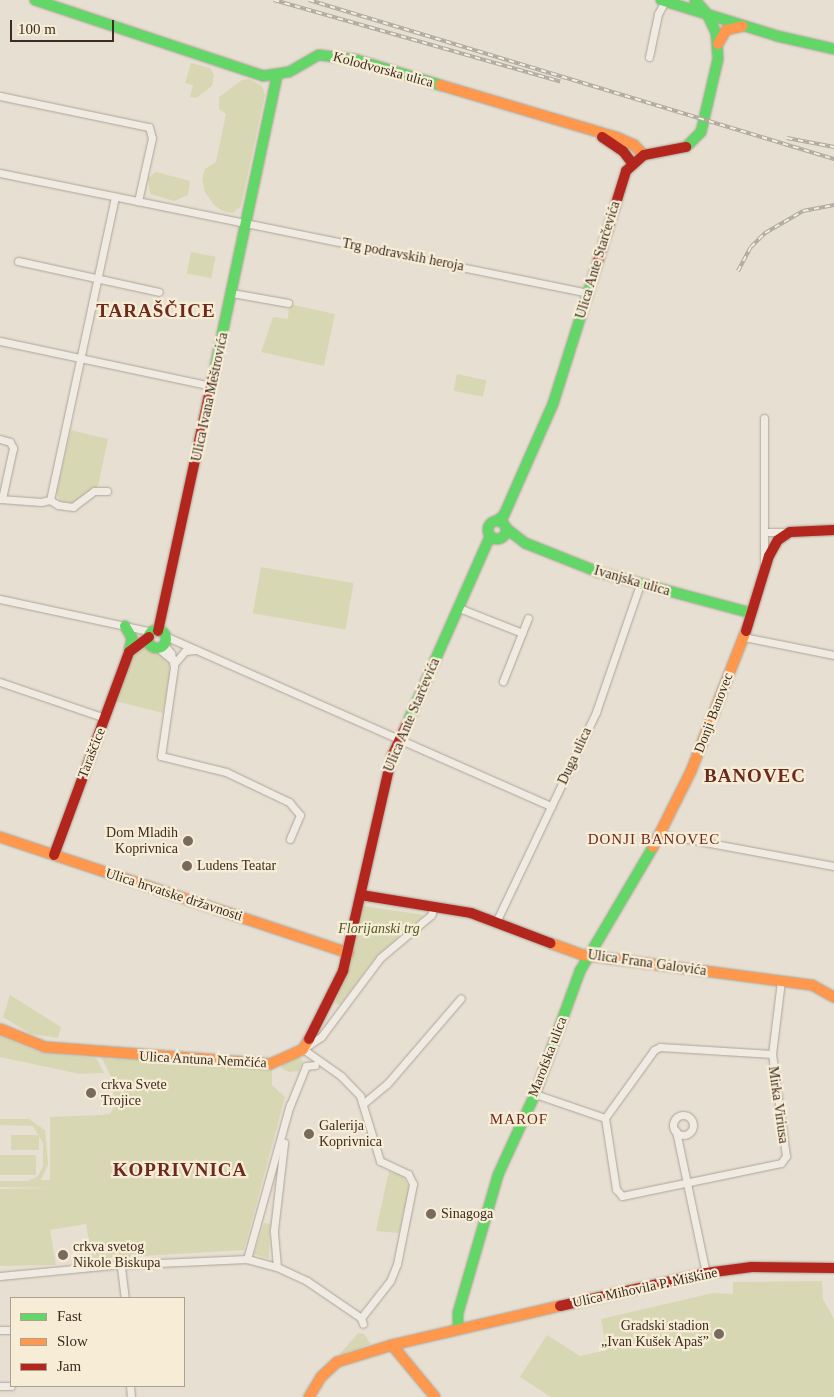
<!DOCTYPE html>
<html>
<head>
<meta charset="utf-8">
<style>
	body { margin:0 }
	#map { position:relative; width:834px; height:1397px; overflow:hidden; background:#e7dfd1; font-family:"Times New Roman",serif }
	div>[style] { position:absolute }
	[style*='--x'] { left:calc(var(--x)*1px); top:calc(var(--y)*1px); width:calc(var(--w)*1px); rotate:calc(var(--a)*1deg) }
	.green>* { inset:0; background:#d8d7b3; transform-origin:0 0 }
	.roads { filter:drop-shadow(0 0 1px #ada499) drop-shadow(0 0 1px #ada499) }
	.street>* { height:7px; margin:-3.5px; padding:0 3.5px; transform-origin:3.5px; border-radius:3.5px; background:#efeae2 }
	.street>.ring { margin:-3.5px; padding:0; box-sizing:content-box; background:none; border:7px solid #efeae2; border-radius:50% }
	.fast>* { height:10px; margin:-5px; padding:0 5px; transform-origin:5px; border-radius:5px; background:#63d668 }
	.fast>.ring { margin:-5px; padding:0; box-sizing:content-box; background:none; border:10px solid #63d668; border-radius:50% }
	.slow>* { height:10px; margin:-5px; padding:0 5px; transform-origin:5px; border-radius:5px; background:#ff974d }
	.jam>* { height:10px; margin:-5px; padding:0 5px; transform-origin:5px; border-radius:5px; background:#b3261e }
	.rail>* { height:4px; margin-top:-2px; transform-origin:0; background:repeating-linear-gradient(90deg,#f7edd7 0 5.5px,#aea9a2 0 11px); box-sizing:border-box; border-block:1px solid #aea9a2 }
	.dots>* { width:14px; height:14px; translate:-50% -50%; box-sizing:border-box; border:2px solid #f7edd7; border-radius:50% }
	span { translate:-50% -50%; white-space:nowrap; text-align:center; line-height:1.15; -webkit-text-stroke:4.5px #f7edd7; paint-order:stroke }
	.street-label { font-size:14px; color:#3d2c1f }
	.poi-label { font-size:14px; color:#3d2c1f }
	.right { translate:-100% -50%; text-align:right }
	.left { translate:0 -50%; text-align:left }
	.park-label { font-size:14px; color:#4f5b25; font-style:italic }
	.neighbourhood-label { font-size:15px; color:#6c2a1c; letter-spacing:1px }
	.district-label { font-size:19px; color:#6c2a1c; font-weight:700; letter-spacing:1px }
	.legend { position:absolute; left:10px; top:1297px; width:175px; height:90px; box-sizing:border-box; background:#f7edd7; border:1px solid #ada08d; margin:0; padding:6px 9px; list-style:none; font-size:15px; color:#3d2c1f }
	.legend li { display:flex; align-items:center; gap:10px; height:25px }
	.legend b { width:25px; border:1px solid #ada08d }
	.scale { position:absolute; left:10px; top:20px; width:104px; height:22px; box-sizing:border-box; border:2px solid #3d2c1f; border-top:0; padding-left:6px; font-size:15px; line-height:18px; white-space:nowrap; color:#3d2c1f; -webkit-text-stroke:4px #f7edd7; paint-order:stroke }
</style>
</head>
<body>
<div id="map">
	<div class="green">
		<i style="clip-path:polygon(191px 63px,210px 68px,214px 75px,212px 86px,196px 98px,190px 97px,193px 85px,185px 83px)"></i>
		<i style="clip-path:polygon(249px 79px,262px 86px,265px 95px,241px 206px,233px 213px,222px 211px,213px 204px,205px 192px,202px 179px,205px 169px,216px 162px,226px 114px,219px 109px,219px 97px,242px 80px)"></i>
		<i style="clip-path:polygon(156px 172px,190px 181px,188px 195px,174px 201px,150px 194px,148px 178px)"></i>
		<i style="left:191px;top:252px;width:25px;height:22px;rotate:11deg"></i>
		<i style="clip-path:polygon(289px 304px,335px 314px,324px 366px,261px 352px,273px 317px,288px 319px)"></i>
		<i style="left:457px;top:374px;width:30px;height:17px;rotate:12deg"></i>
		<i style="clip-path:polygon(71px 430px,108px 439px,98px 486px,72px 504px,60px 501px,56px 492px)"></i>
		<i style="left:261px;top:567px;width:94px;height:47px;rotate:10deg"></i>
		<i style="clip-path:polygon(147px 646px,159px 651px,169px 664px,170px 674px,163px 713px,115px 701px,132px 656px)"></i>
		<i style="clip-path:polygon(363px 906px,424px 915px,376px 957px,340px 1005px,335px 1003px,347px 971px)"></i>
		<i style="clip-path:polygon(10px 995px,61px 1027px,58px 1038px,31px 1034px,3px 1017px)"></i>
		<i style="clip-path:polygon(0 1036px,39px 1052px,96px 1058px,104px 1073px,80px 1074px,0 1057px)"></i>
		<i style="clip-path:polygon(298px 1056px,303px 1061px,299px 1071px,289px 1072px,281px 1068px,282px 1064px)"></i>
		<i style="clip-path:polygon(102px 1058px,272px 1067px,272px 1085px,285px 1097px,244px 1250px,92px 1259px,86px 1224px,50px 1230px,56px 1265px,0 1266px,0 1189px,50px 1188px,0 1187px,0 1181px,28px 1181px,38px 1176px,43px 1166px,43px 1143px,33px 1126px,0 1125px,0 1119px,29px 1119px,45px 1130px,48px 1164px,41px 1180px,50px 1180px,50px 1117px,100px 1115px,110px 1114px,113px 1109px,114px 1083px)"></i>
		<i style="left:11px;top:1135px;width:28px;height:15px"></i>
		<i style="left:36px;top:1155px;width:20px;height:36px;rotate:90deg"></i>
		<i style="clip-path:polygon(389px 1171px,403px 1176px,409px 1188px,399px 1233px,376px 1231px)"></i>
		<i style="clip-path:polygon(264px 1223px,270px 1224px,269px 1259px,254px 1254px)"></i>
		<i style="clip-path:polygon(822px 1281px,823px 1299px,834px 1319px,834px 1397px,551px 1397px,520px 1377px,547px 1335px,580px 1356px,607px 1350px,601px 1319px,713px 1293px,733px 1294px,733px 1282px)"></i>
		<i style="clip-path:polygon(358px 1333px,364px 1334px,371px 1344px,339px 1355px)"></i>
	</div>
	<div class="roads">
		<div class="street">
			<i style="--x:649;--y:57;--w:44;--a:-78.2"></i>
			<i style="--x:658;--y:14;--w:15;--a:-62"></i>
			<i style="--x:0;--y:96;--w:152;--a:11.8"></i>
			<i style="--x:149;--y:127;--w:11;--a:75"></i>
			<i style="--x:152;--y:138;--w:65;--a:102.5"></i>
			<i style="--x:0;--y:173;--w:600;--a:11.53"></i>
			<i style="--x:18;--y:261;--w:144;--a:12.4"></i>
			<i style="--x:232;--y:293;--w:57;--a:10.1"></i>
			<i style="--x:0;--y:341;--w:217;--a:12"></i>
			<i style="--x:764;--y:418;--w:145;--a:90"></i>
			<i style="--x:0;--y:439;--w:10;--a:17"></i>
			<i style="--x:10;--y:442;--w:7;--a:63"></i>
			<i style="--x:13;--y:448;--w:52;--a:102.2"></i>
			<i style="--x:107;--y:491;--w:13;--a:180"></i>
			<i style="--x:94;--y:491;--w:26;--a:143"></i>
			<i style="--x:73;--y:507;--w:15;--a:-172"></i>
			<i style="--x:58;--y:505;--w:9;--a:-148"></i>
			<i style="--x:50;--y:500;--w:310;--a:-77.9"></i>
			<i style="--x:0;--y:499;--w:41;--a:4.2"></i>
			<i style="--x:41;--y:502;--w:9;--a:-13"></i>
			<i style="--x:764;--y:532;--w:25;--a:0"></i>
			<i style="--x:0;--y:599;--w:157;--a:12.2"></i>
			<i style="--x:459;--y:608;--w:68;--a:21.6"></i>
			<i style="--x:522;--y:633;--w:52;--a:111.6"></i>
			<i style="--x:522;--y:633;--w:16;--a:-68"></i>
			<i style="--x:165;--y:636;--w:422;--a:23.8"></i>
			<i style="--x:744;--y:637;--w:92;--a:11.3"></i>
			<i style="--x:164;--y:645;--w:11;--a:49"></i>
			<i style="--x:171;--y:653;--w:14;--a:78"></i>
			<i style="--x:174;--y:667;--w:90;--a:98.3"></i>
			<i style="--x:161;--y:756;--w:67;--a:13.8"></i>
			<i style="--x:226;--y:772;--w:70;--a:25.5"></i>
			<i style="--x:289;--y:802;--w:17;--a:50"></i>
			<i style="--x:300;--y:815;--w:26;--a:113"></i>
			<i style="--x:158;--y:648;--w:17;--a:40"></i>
			<i style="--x:174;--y:664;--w:17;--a:-50"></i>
			<i style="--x:185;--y:651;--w:10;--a:-6"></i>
			<i style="--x:0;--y:682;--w:111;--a:18.9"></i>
			<i style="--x:661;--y:834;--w:176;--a:10.5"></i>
			<i style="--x:496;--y:922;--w:233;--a:-64.5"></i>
			<i style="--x:596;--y:712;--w:135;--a:-71"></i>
			<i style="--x:303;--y:1049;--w:47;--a:35.4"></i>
			<i style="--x:341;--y:1076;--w:28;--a:46"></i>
			<i style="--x:360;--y:1096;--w:68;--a:72.9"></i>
			<i style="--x:380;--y:1161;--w:31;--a:25"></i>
			<i style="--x:408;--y:1174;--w:11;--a:63"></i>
			<i style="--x:413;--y:1184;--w:82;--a:101.3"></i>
			<i style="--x:397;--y:1264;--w:18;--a:112"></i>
			<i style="--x:390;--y:1281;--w:47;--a:128.1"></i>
			<i style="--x:303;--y:1049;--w:22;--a:-34"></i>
			<i style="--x:321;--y:1037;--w:99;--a:-53.2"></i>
			<i style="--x:380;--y:958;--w:67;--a:-40.1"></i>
			<i style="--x:431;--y:915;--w:9;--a:-69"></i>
			<i style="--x:535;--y:1094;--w:74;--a:18.9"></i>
			<i style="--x:364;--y:1103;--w:30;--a:-40"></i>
			<i style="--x:387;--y:1084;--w:113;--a:-49.3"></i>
			<i style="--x:290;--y:1104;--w:161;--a:105.5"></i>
			<i style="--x:247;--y:1259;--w:31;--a:15"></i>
			<i style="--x:277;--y:1267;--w:33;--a:25"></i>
			<i style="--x:307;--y:1281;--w:65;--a:34.4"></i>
			<i style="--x:361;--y:1318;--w:6;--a:72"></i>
			<i style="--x:289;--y:1108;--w:45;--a:-68"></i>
			<i style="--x:306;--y:1066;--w:9;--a:-6"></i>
			<i class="ring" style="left:673px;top:1115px;width:13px;height:13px"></i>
			<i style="--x:605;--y:1118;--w:72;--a:81.2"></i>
			<i style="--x:616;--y:1189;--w:9;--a:49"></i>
			<i style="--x:622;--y:1196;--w:162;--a:-11.7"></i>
			<i style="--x:781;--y:1163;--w:9;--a:-54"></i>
			<i style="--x:786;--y:1156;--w:103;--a:-97.8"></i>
			<i style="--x:772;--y:1054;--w:74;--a:-83"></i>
			<i style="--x:605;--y:1118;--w:84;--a:-54.2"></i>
			<i style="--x:654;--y:1050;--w:7;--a:-27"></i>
			<i style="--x:660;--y:1047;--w:112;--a:3.6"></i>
			<i style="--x:676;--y:1131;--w:145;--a:78.1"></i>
			<i style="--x:121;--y:1267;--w:31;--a:83"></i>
			<i style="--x:277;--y:1267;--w:37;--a:-95"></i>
			<i style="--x:274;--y:1230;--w:88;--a:-83.4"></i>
			<i style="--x:0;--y:1276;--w:116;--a:-5.5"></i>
			<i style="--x:115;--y:1265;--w:132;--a:-2.6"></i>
			<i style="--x:0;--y:1330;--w:11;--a:0"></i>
			<i style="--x:0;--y:1386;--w:11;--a:0"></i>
			<i style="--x:130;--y:1386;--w:11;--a:85"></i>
		</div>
		<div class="fast">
			<i style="--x:35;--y:0;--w:240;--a:18.4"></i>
			<i style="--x:263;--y:76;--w:26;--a:-9"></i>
			<i style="--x:289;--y:72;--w:34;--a:-30"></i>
			<i style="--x:319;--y:55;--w:38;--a:7"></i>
			<i style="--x:357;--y:60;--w:87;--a:16.8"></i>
			<i style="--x:661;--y:0;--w:121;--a:17.2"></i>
			<i style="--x:777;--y:36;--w:58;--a:12.8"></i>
			<i style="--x:695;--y:0;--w:18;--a:49"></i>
			<i style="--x:686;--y:147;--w:21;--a:-45"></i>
			<i style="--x:701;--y:132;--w:75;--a:-76.9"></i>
			<i style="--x:718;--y:59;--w:26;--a:-94"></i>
			<i style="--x:716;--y:33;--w:21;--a:-115"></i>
			<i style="--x:213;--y:377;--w:308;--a:-78"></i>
			<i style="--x:498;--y:520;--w:8;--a:-40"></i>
			<i style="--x:504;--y:515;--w:121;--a:-66.2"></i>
			<i style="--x:553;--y:404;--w:136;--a:-72.5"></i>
			<i class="ring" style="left:488px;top:521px;width:8px;height:8px"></i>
			<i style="--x:507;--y:529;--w:23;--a:38"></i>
			<i style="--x:525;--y:543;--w:79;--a:21.7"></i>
			<i style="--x:598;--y:572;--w:158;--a:15"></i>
			<i style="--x:125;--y:626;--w:14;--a:60"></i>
			<i style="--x:132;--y:638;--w:13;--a:103"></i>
			<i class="ring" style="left:148px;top:630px;width:8px;height:8px"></i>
			<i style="--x:406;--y:726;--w:208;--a:-66.1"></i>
			<i style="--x:458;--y:1329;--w:16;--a:-90"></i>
			<i style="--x:458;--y:1313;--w:144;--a:-73.8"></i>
			<i style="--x:498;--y:1175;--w:89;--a:-65.4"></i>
			<i style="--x:535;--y:1094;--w:131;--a:-69.9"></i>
			<i style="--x:580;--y:971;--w:144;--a:-59.5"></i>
		</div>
		<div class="slow">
			<i style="--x:718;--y:44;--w:16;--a:-60"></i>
			<i style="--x:726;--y:30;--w:17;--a:-13"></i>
			<i style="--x:440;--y:85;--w:184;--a:16.5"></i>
			<i style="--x:616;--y:137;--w:20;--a:24"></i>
			<i style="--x:634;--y:145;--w:14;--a:45"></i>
			<i style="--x:0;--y:837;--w:367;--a:18.4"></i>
			<i style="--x:653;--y:847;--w:85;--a:-63.4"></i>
			<i style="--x:691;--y:771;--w:150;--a:-68.6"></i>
			<i style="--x:550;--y:943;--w:35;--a:20"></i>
			<i style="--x:583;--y:955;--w:231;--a:7.5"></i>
			<i style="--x:812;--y:985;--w:25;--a:29"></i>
			<i style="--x:0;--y:1029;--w:48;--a:21.8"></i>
			<i style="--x:45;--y:1047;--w:226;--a:4.3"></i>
			<i style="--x:270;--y:1064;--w:36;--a:-24"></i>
			<i style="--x:303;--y:1049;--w:12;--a:-59"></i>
			<i style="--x:392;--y:1345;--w:67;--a:50.4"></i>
			<i style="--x:309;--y:1397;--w:23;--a:-59"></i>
			<i style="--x:321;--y:1377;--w:22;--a:-43"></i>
			<i style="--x:337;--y:1362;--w:58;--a:-17.2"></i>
			<i style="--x:392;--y:1345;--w:172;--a:-13.1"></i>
		</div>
		<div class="jam">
			<i style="--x:602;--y:137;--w:25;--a:34"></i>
			<i style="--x:623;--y:151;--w:15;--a:53"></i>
			<i style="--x:594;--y:274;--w:108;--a:-72.7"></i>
			<i style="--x:626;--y:171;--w:24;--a:-42"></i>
			<i style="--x:644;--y:155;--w:43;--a:-10.8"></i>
			<i style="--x:158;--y:631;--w:260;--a:-77.8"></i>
			<i style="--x:746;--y:631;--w:78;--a:-73"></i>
			<i style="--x:769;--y:556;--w:18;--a:-61"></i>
			<i style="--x:778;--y:540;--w:14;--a:-34"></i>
			<i style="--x:790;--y:532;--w:44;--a:-2.6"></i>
			<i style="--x:54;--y:855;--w:216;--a:-69.7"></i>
			<i style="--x:129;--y:652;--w:25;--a:-37"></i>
			<i style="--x:361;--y:895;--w:111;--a:9.3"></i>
			<i style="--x:471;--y:913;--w:85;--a:20.8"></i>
			<i style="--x:309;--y:1039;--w:76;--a:-63.4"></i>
			<i style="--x:343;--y:971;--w:221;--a:-77.2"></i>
			<i style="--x:392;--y:756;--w:33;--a:-65"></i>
			<i style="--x:560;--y:1306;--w:150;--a:-12.7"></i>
			<i style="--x:706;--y:1273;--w:46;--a:-7.4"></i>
			<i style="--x:752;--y:1267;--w:82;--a:0.7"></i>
		</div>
	</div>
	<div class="rail">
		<i style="--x:274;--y:0;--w:298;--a:15.9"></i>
		<i style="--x:309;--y:0;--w:549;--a:16.85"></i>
		<i style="--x:787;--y:138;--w:48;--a:10.8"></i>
		<i style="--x:738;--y:271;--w:27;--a:-62"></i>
		<i style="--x:751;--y:247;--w:20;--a:-45"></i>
		<i style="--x:765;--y:233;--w:44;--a:-30.1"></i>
		<i style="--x:803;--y:211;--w:32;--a:-11"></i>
	</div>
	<div class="dots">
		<i style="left:188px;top:841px;background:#786b5d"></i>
		<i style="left:187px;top:866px;background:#786b5d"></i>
		<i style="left:91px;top:1093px;background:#786b5d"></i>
		<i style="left:309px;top:1134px;background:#786b5d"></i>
		<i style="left:431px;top:1214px;background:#786b5d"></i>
		<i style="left:63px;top:1255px;background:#786b5d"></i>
		<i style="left:719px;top:1334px;background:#786b5d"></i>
	</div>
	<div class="street-label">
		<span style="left:383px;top:70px;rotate:15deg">Kolodvorska ulica</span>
		<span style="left:403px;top:255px;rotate:11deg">Trg podravskih heroja</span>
		<span style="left:598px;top:260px;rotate:-73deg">Ulica Ante Starčevića</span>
		<span style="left:210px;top:397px;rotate:-78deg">Ulica Ivana Meštrovića</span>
		<span style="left:632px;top:581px;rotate:16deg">Ivanjska ulica</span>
		<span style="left:714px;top:713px;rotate:-69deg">Donji Banovec</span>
		<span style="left:412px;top:715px;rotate:-67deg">Ulica Ante Starčevića</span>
		<span style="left:92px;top:753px;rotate:-69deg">Taraščice</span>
		<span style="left:575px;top:756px;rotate:-65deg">Duga ulica</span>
		<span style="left:174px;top:895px;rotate:18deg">Ulica hrvatske državnosti</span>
		<span style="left:647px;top:963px;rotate:8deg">Ulica Frana Galovića</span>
		<span style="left:548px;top:1057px;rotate:-69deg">Marofska ulica</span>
		<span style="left:203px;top:1060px;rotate:3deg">Ulica Antuna Nemčića</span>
		<span style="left:778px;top:1105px;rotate:82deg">Mirka Viriusa</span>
		<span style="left:645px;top:1288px;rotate:-12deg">Ulica Mihovila P. Miškine</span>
	</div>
	<div class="poi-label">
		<span class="right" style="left:178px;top:841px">Dom Mladih<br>Koprivnica</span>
		<span class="left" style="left:197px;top:866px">Ludens Teatar</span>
		<span class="left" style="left:101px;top:1093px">crkva Svete<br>Trojice</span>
		<span class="left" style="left:319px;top:1134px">Galerija<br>Koprivnica</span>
		<span class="left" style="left:441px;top:1214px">Sinagoga</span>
		<span class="left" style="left:73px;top:1255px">crkva svetog<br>Nikole Biskupa</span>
		<span class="right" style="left:709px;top:1334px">Gradski stadion<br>„Ivan Kušek Apaš”</span>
	</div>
	<div class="park-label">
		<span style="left:379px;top:929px">Florijanski trg</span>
	</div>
	<div class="neighbourhood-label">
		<span style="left:654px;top:840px">DONJI BANOVEC</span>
		<span style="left:519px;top:1120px">MAROF</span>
	</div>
	<div class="district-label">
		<span style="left:156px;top:311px">TARAŠČICE</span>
		<span style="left:755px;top:776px">BANOVEC</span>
		<span style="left:180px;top:1170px">KOPRIVNICA</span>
	</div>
	<ul class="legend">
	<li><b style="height:6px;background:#63d668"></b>Fast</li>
	<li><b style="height:6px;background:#ff974d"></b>Slow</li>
	<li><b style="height:6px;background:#b3261e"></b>Jam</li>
	</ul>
	<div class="scale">100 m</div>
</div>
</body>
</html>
